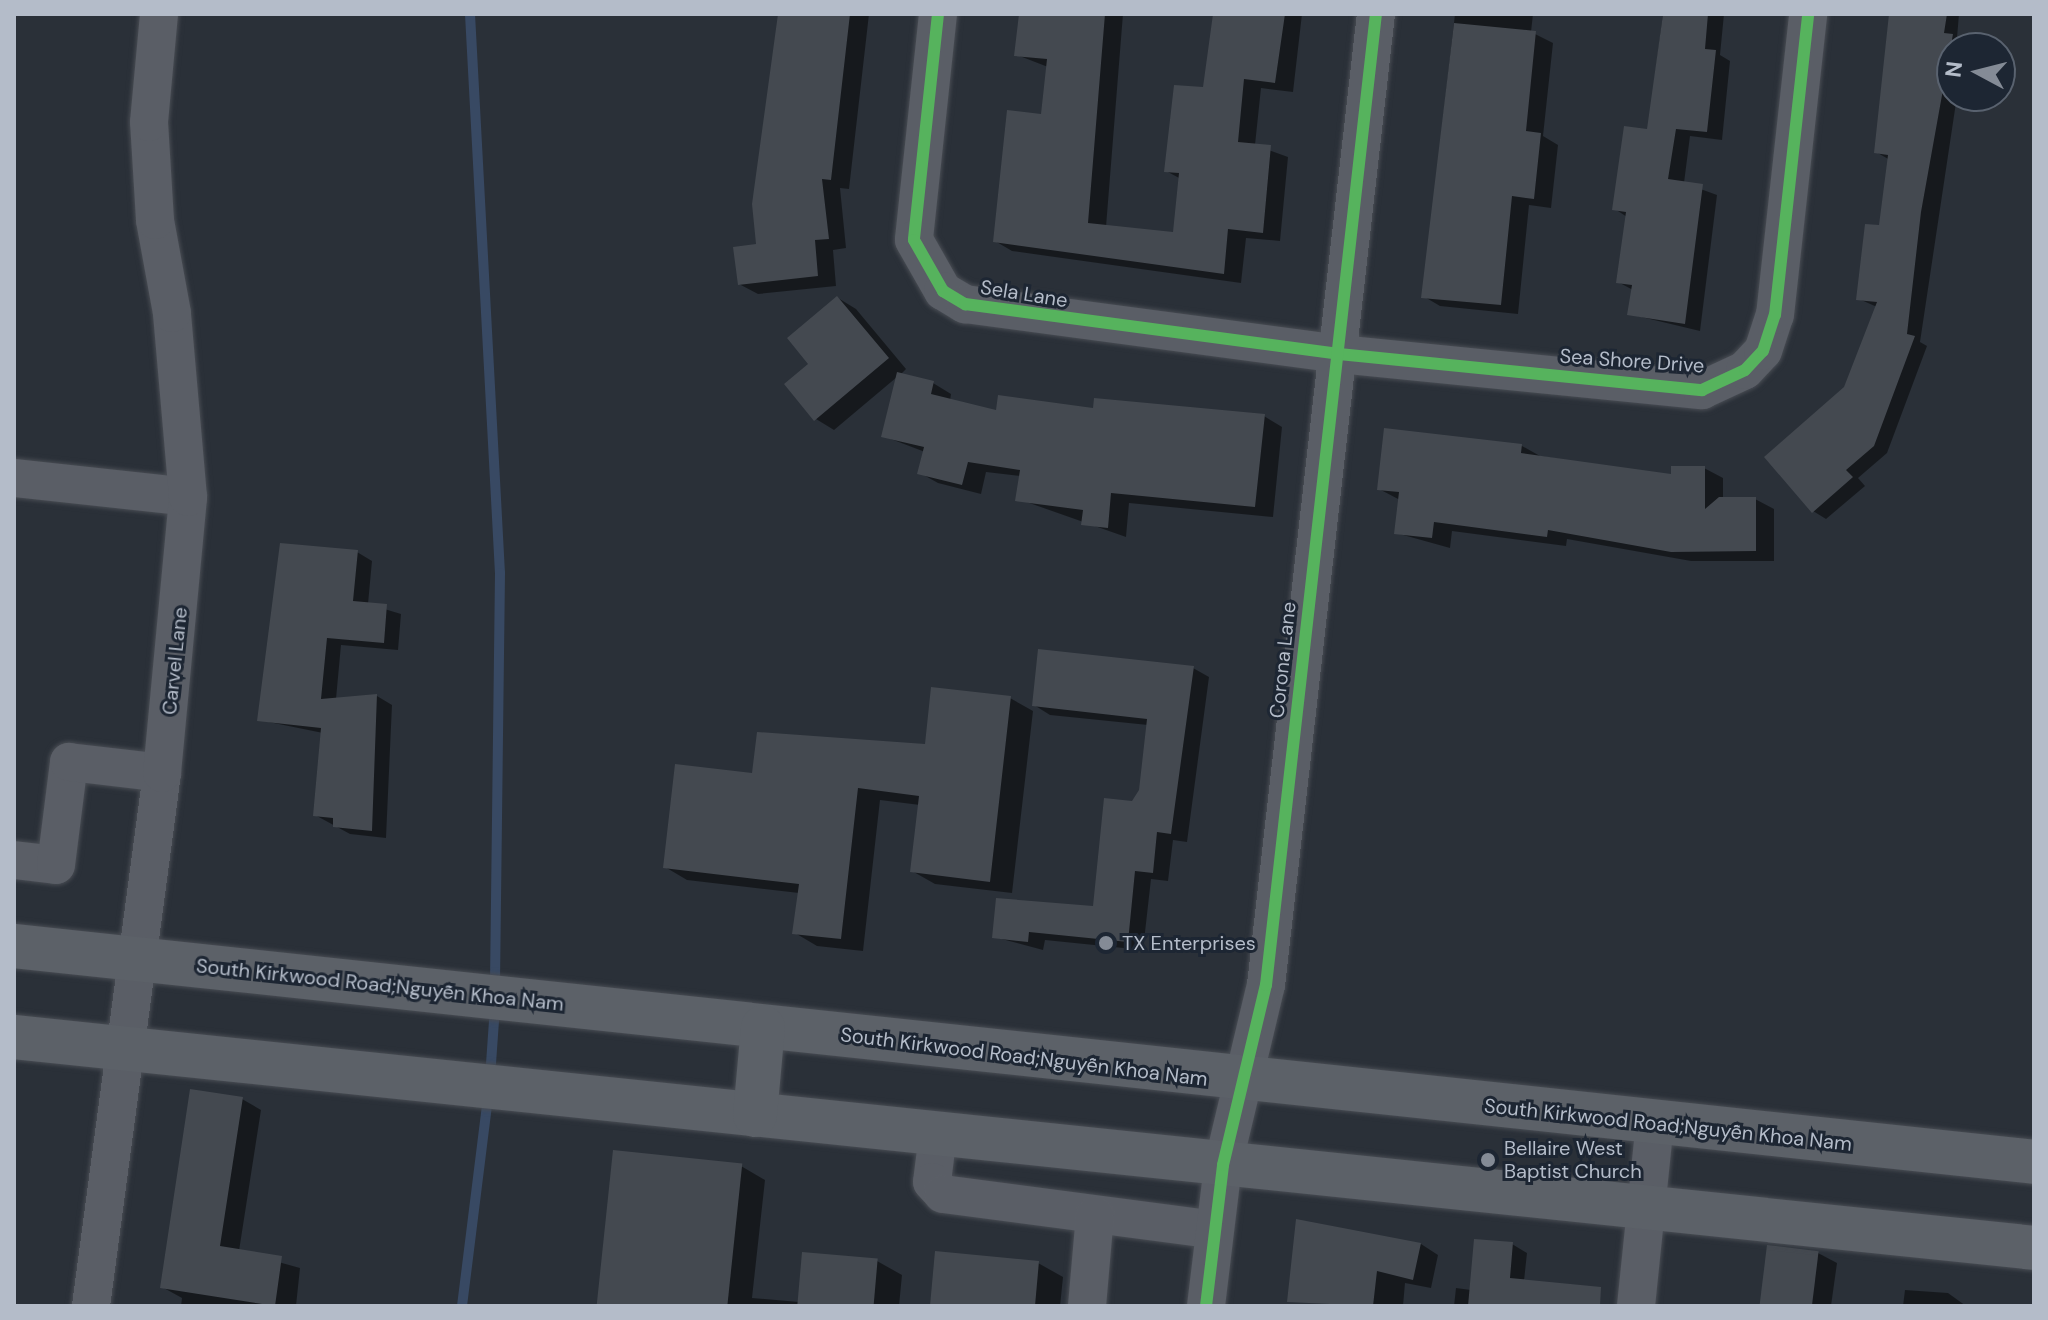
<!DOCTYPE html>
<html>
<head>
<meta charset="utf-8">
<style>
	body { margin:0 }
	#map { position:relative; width:2048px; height:1320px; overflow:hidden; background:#2a3038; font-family:"DM Sans",sans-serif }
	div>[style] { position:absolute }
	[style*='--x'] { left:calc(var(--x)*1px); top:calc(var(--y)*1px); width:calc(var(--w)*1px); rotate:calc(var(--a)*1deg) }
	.shadow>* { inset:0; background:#0007 }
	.stream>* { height:10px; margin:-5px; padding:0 5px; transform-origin:5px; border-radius:5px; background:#384963 }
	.building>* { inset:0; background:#444950; transform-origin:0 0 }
	.roads { filter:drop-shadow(0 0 2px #484c53) drop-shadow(0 0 2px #484c53) }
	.minor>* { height:38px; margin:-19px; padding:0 19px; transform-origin:19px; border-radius:19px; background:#5a5e66 }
	.major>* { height:44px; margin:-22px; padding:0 22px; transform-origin:22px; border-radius:22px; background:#5c6168 }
	.cycleway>* { height:12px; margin:-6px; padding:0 6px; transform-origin:6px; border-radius:6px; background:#56b35d }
	.dots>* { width:22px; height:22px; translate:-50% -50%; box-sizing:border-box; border:4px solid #1d2633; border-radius:50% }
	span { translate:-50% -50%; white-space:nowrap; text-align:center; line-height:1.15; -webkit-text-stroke:6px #1d2633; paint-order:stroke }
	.street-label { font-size:20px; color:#b4bcc9 }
	.poi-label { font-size:20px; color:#b4bcc9 }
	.left { translate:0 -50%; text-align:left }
	.frame { position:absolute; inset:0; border:16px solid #b4bcc9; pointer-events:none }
	.north { position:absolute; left:1936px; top:32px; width:80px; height:80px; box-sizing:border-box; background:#1d2633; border:2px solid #59626f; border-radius:50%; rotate:277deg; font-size:22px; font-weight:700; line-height:32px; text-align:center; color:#b4bcc9 }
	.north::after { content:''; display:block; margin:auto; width:28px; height:36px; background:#848b96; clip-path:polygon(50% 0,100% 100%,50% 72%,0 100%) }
</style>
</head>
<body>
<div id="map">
	<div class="shadow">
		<i style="clip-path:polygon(779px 14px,869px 14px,849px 189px,840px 188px,846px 248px,833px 250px,836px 286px,758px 294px,739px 284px,758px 246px)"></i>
		<i style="clip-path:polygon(1021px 14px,1123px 14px,1106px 227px,1175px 234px,1181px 179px,1166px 171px,1204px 89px,1215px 14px,1302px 14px,1293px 92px,1261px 88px,1255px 145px,1288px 157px,1280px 241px,1246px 238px,1241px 283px,1012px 251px,995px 241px,1043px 116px,1048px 67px,1017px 55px)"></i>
		<i style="clip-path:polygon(1455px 14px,1533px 14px,1531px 32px,1553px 43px,1543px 136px,1558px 145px,1551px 208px,1529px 205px,1518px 314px,1440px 306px,1423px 296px)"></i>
		<i style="clip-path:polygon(1663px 14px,1724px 14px,1720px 55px,1730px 61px,1722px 140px,1690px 136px,1684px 183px,1717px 195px,1700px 331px,1629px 314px,1633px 290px,1618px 282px,1627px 217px,1615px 209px,1648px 131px)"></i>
		<i style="clip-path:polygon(1904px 14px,1959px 14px,1957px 38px,1966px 44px,1952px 48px,1957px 96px,1920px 342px,1927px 346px,1887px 453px,1858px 478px,1865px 486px,1826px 519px,1813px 511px,1877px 307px,1859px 299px,1881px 228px,1890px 160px,1876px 152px)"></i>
		<i style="clip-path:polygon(838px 298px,856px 309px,906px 369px,900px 375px,933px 383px,951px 394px,950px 401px,997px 412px,1264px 416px,1282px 427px,1273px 517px,1129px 503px,1126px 537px,1018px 499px,1021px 476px,986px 472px,981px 494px,938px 483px,920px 473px,925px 452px,883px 436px,897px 377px,834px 430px,816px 419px,811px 364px)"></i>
		<i style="clip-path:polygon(1522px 446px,1540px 456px,1673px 477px,1704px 468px,1723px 478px,1723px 499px,1755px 499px,1774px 509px,1774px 561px,1691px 561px,1567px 539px,1566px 546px,1452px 531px,1450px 548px,1396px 533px,1400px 500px,1379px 489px)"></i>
		<i style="clip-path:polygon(357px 552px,372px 561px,368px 604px,401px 614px,398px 650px,341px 645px,336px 699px,377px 696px,392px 705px,386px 838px,350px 834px,315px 815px,323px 733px,259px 720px)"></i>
		<i style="clip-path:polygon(1193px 668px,1209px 677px,1187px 842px,1173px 840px,1168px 881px,1151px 879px,1143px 950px,1045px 940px,1043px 950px,994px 937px,1095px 908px,1141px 790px,1148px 725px,1050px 715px,1034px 705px)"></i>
		<i style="clip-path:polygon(1010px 698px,1033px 711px,1012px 893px,935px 884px,912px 871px,920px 805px,880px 800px,863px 951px,817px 946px,795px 933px,799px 893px,687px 880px,665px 867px,754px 775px,927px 746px)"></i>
		<i style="clip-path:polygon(242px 1099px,261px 1110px,239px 1251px,300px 1268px,296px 1306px,181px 1306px,182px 1298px,162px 1287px)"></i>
		<i style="clip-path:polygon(741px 1166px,765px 1180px,752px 1298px,799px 1302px,877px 1261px,902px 1275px,899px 1306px,598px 1306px)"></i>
		<i style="clip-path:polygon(1421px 1244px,1438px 1255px,1431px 1288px,1405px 1283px,1403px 1306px,1289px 1301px)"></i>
		<i style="clip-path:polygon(1512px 1244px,1527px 1253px,1524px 1281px,1571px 1306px,1454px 1306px,1456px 1288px,1471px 1290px)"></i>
		<i style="clip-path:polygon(1818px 1253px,1837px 1263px,1831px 1306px,1761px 1306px)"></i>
		<i style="clip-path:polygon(1038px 1263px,1063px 1277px,1060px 1306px,932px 1306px)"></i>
		<i style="clip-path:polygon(1905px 1290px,1948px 1293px,1966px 1306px,1903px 1306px)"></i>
	</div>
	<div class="stream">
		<i style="--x:470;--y:14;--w:560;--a:86.93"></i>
		<i style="--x:500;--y:573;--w:413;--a:90.7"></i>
		<i style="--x:490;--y:1078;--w:72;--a:-86"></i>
		<i style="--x:462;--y:1306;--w:210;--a:-82.9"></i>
	</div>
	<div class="building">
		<i style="clip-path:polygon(778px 14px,850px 14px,831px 180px,822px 179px,829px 239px,815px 240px,818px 276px,738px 285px,733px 247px,756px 244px,752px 204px)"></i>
		<i style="clip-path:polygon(1019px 14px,1105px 14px,1088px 223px,1173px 232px,1179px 173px,1164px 172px,1174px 85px,1203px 87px,1213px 14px,1285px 14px,1275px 83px,1244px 79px,1238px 142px,1271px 145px,1263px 233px,1228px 229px,1224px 274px,993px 242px,1007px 110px,1041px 114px,1047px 59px,1014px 56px)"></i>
		<i style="clip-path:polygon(1663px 14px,1708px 14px,1705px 49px,1716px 50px,1707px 132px,1676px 129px,1668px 179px,1703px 184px,1685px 324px,1627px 315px,1632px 285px,1616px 283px,1626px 212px,1612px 210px,1624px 126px,1647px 129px)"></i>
		<i style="clip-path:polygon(1889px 14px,1947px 14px,1944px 33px,1953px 34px,1921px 212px,1907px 334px,1915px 336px,1874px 446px,1846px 470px,1853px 477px,1812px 513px,1764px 457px,1844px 387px,1877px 302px,1856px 300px,1865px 224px,1879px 225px,1888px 155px,1874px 153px)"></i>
		<i style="clip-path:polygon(1454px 23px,1536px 31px,1526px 131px,1541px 133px,1534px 199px,1512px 196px,1501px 305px,1421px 298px)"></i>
		<i style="clip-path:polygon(837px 296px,889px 358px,814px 421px,784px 384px,808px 364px,787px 338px)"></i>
		<i style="clip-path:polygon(897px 372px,934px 381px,931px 394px,996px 410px,998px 395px,1093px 408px,1094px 398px,1265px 414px,1255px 507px,1111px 493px,1108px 528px,1081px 525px,1083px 510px,1015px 501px,1020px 470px,968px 462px,962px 485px,917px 474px,924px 447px,881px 437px)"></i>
		<i style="clip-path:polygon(1384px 428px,1522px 444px,1521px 453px,1671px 474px,1671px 466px,1705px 466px,1705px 509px,1719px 497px,1756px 497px,1756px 551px,1671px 552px,1548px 530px,1547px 537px,1434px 522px,1432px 538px,1394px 534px,1399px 492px,1377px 490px)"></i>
		<i style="clip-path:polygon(280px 543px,358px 550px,353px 601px,387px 604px,384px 643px,327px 638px,321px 699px,377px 694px,372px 831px,333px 827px,333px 818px,313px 816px,321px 728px,257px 721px)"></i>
		<i style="clip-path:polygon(1038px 649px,1194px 666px,1171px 834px,1157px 832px,1153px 873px,1135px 871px,1128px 942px,1029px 932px,1028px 942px,992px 938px,996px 898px,1093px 906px,1104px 798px,1132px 801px,1139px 790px,1147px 719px,1032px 706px)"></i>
		<i style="clip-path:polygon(931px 687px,1011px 696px,990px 882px,910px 872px,919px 796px,858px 788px,841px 939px,792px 934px,799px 884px,663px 868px,675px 764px,752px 773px,757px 732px,925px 744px)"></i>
		<i style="clip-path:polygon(190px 1089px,243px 1097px,220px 1246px,282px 1256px,275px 1306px,160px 1288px)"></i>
		<i style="left:613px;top:1150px;width:130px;height:157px;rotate:6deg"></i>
		<i style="clip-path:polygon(1296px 1219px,1421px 1243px,1413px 1280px,1377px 1271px,1373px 1306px,1287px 1302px)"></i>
		<i style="clip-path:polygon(1474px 1239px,1513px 1242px,1510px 1278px,1601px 1287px,1600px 1306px,1468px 1306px)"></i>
		<i style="left:1767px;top:1245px;width:52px;height:62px;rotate:7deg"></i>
		<i style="clip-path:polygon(935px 1251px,1039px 1261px,1035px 1306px,930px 1306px)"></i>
		<i style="left:802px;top:1252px;width:76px;height:54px;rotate:5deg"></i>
	</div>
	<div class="roads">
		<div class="minor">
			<i style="--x:938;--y:14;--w:227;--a:96.1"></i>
			<i style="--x:914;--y:240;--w:59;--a:60.4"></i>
			<i style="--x:943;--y:291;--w:26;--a:31"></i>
			<i style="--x:965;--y:304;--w:377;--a:7.6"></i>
			<i style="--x:1339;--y:354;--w:365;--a:5.7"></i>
			<i style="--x:1702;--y:390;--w:47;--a:-24.9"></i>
			<i style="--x:1745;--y:370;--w:26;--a:-47"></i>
			<i style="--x:1763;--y:351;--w:38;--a:-72"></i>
			<i style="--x:1775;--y:315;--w:303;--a:-83.7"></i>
			<i style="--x:14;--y:478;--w:175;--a:6.2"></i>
			<i style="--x:14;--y:860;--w:42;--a:6.8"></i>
			<i style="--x:56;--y:865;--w:104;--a:-82.8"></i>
			<i style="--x:69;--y:762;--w:94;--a:6.7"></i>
			<i style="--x:938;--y:1134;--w:48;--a:97.1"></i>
			<i style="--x:932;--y:1182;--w:16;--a:47"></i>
			<i style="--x:943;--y:1194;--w:274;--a:7.5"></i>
			<i style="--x:91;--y:1306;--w:538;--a:-82.41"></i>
			<i style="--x:162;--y:773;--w:277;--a:-84.6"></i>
			<i style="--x:188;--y:497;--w:185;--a:-95"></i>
			<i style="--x:172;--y:313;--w:95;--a:-100.4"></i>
			<i style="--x:155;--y:220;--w:98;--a:-93.5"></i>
			<i style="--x:149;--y:122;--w:108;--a:-84.7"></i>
			<i style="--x:1087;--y:1306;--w:91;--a:-85"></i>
			<i style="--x:1206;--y:1306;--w:142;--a:-83.1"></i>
			<i style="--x:1223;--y:1165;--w:185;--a:-76.6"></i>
			<i style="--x:1266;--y:985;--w:977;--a:-83.54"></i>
			<i style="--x:1636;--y:1306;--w:184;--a:-84.1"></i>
		</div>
		<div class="major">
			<i style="--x:14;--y:946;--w:2032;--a:6.1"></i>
			<i style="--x:14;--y:1037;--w:2031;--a:5.96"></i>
			<i style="--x:755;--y:1115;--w:88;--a:-84.8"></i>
		</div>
	</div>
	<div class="cycleway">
		<i style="--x:938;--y:14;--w:227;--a:96.1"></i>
		<i style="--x:914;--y:240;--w:59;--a:60.4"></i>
		<i style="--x:943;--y:291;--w:26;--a:31"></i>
		<i style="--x:965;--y:304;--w:377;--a:7.6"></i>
		<i style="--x:1339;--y:354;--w:365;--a:5.7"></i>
		<i style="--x:1702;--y:390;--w:47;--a:-24.9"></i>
		<i style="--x:1745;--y:370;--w:26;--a:-47"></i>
		<i style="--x:1763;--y:351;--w:38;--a:-72"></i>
		<i style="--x:1775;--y:315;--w:303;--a:-83.7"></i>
		<i style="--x:1206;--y:1306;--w:142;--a:-83.1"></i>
		<i style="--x:1223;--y:1165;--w:185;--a:-76.6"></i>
		<i style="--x:1266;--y:985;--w:977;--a:-83.54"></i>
	</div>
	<div class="dots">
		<i style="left:1106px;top:943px;background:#848b96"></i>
		<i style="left:1488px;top:1160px;background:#848b96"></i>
	</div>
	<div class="street-label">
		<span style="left:1024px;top:294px;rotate:9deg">Sela Lane</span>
		<span style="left:1632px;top:361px;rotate:4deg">Sea Shore Drive</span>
		<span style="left:1283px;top:660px;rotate:-84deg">Corona Lane</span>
		<span style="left:175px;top:661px;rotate:-84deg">Carvel Lane</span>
		<span style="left:380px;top:985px;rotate:6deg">South Kirkwood Road;Nguyễn Khoa Nam</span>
		<span style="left:1024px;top:1057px;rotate:7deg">South Kirkwood Road;Nguyễn Khoa Nam</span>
		<span style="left:1668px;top:1125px;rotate:6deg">South Kirkwood Road;Nguyễn Khoa Nam</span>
	</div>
	<div class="poi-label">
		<span class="left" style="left:1122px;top:943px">TX Enterprises</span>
		<span class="left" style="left:1504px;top:1160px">Bellaire West<br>Baptist Church</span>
	</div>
	<div class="frame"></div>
	<div class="north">N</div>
</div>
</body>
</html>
